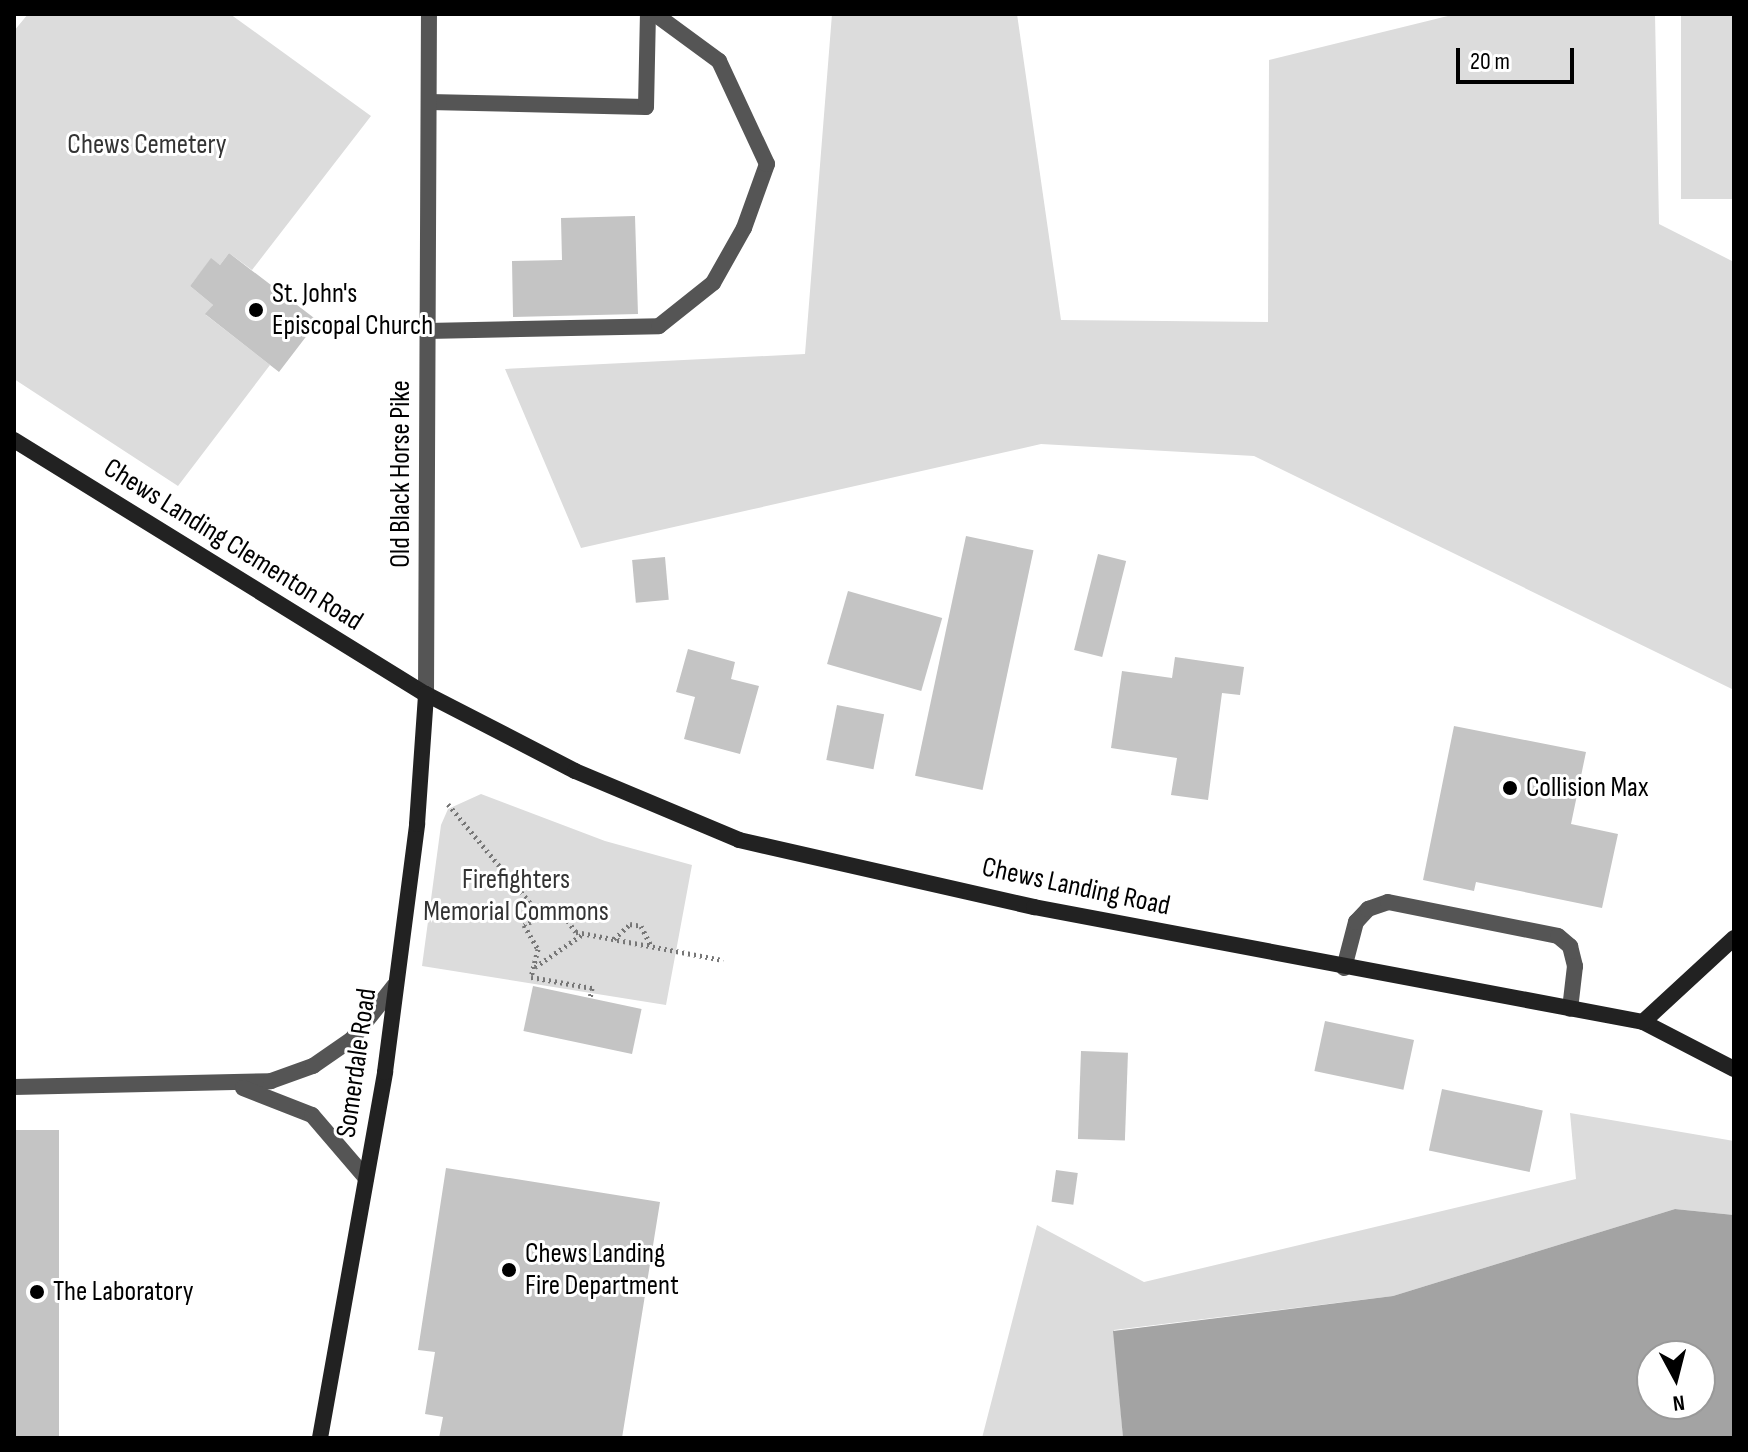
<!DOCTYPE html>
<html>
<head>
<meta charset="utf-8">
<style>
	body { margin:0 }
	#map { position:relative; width:1748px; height:1452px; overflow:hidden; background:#fff; font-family:"Sofia Sans Condensed",sans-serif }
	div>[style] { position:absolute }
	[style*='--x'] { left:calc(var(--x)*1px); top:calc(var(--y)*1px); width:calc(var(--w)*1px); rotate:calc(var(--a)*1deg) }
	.green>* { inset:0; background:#dcdcdc; transform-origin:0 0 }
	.water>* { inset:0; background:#a3a3a3 }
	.building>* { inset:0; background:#c4c4c4; transform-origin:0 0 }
	.path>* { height:5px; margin-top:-2.5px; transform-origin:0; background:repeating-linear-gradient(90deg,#777 0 2px,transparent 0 6px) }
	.service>* { height:16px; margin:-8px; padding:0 8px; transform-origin:8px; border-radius:8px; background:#555 }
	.tertiary>* { height:16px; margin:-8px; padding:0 8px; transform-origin:8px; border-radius:8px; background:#555 }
	.secondary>* { height:16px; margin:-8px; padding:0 8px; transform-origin:8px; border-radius:8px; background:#222 }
	.dots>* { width:22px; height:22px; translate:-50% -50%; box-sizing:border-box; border:4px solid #fff; border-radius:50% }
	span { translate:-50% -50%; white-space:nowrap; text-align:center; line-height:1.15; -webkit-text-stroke:6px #fff; paint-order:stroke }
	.park-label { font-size:28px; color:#333 }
	.poi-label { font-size:28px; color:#000 }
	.left { translate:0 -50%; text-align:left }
	.street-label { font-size:28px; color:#000 }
	.frame { position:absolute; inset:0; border:16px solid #000; pointer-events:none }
	.north { position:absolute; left:1636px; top:1340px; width:80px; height:80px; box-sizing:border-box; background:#fff; border:2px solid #999; border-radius:50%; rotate:173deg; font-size:22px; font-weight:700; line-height:32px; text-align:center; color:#000 }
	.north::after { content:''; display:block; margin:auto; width:28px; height:36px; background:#000; clip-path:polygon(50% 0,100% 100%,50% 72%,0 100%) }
	.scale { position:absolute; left:1456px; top:48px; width:118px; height:36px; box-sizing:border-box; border:4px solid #000; border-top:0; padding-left:10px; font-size:24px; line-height:28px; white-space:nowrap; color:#000; -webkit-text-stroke:6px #fff; paint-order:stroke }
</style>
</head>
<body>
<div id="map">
	<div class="green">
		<i style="clip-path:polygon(28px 14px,230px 14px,371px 116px,252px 270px,229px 253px,220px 265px,211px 259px,190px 286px,213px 305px,206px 315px,270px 365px,178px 486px,14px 379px,14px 31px)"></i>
		<i style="clip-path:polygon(832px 14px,1017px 14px,1061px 320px,1268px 322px,1269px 60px,1456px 14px,1655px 14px,1659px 224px,1734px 262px,1734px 690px,1254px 456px,1041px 444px,581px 548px,505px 369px,805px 354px)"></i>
		<i style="left:1681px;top:14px;width:53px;height:185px"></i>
		<i style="clip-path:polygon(481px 794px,605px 841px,692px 865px,666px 1005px,422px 966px,441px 825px,448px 809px)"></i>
		<i style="clip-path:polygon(1570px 1113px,1734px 1141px,1734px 1215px,1675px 1209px,1393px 1296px,1114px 1330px,1123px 1438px,982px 1438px,1037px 1225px,1144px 1282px,1576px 1179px)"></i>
	</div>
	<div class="water">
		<i style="clip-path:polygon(evenodd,1675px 1209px,1734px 1215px,1734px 1438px,1123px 1438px,1113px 1331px,1393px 1296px,1675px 1209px,1652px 1356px,1700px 1356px,1700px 1404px,1652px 1404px,1652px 1356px)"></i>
	</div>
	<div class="building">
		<i style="clip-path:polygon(635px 216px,638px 314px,513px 317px,512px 261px,562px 260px,561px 218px)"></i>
		<i style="clip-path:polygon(229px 253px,318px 321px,279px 372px,205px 314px,213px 305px,190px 286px,211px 258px,220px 265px)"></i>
		<i style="left:966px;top:536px;width:69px;height:245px;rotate:12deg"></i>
		<i style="left:1098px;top:554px;width:29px;height:99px;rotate:14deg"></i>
		<i style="left:665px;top:557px;width:43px;height:33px;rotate:85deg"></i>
		<i style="left:848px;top:591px;width:98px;height:76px;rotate:16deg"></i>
		<i style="clip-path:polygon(688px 649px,735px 662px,731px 679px,759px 686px,740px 754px,684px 739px,695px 697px,676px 692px)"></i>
		<i style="clip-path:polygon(1175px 657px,1244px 667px,1240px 695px,1222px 693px,1208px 800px,1171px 795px,1177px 758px,1111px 748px,1122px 671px,1172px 678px)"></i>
		<i style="left:837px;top:705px;width:48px;height:56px;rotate:11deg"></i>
		<i style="clip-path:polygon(1454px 726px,1586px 752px,1571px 824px,1618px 834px,1602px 908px,1476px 882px,1474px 891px,1423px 880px)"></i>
		<i style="left:533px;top:986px;width:111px;height:46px;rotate:12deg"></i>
		<i style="left:1325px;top:1021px;width:91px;height:51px;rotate:12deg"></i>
		<i style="left:1081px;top:1051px;width:47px;height:88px;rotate:2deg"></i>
		<i style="left:1442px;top:1089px;width:103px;height:63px;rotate:12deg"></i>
		<i style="left:14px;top:1130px;width:45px;height:308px"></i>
		<i style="clip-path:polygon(446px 1168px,660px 1202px,622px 1438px,439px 1438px,443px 1417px,425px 1414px,435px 1352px,418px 1350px)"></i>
		<i style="left:1056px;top:1170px;width:22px;height:32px;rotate:8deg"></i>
	</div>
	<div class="path">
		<i style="--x:448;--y:804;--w:146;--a:50.3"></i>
		<i style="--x:541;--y:916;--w:19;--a:-32"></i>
		<i style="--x:557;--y:906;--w:32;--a:54"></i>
		<i style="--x:576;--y:932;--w:150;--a:10.8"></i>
		<i style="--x:541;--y:916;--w:19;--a:152"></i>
		<i style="--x:524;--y:925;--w:28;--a:60"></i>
		<i style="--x:538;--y:949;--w:29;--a:104"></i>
		<i style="--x:531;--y:977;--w:62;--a:10.2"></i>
		<i style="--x:592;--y:988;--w:10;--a:101"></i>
		<i style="--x:614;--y:939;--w:22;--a:-43"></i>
		<i style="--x:630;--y:924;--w:11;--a:10"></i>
		<i style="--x:641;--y:926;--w:22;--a:63"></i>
		<i style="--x:535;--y:967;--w:58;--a:-34.5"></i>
	</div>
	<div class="service">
		<i style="--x:429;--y:102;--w:217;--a:1.3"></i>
		<i style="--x:646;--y:107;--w:93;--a:-88.8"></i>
		<i style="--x:427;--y:331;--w:232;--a:-1.2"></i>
		<i style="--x:659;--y:326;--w:69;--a:-38.5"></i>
		<i style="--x:713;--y:283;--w:63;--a:-60.6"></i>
		<i style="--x:744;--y:228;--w:68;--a:-70.2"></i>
		<i style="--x:767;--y:164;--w:114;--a:-115"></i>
		<i style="--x:719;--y:61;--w:79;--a:-143.7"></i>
		<i style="--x:1344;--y:968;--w:48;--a:-75.4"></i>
		<i style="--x:1356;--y:922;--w:18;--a:-47"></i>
		<i style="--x:1368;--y:909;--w:21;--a:-19"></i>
		<i style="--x:1388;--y:902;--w:173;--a:11.3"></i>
		<i style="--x:1558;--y:936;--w:16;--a:40"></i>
		<i style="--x:1570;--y:946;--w:21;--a:76"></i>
		<i style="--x:1575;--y:966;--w:43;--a:96.6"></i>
		<i style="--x:14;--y:1087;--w:257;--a:-1.3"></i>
		<i style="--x:271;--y:1081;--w:45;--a:-19.7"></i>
		<i style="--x:313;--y:1066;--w:47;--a:-34.7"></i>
		<i style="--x:352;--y:1039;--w:68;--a:-51.6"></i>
		<i style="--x:243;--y:1088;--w:74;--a:21.4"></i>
		<i style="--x:312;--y:1115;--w:83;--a:49.4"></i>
	</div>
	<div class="tertiary">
		<i style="--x:426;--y:694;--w:680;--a:-89.75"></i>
	</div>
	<div class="secondary">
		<i style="--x:14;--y:440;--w:484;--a:31.7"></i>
		<i style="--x:426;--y:694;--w:168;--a:27.3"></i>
		<i style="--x:575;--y:771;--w:178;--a:22.8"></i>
		<i style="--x:739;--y:840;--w:303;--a:12.8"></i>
		<i style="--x:1034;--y:907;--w:620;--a:10.69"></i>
		<i style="--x:1643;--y:1022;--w:102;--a:27.3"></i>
		<i style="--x:1643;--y:1022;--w:124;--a:-42.7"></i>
		<i style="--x:320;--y:1438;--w:372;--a:-79.9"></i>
		<i style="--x:385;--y:1072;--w:250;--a:-82.6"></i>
		<i style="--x:417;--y:824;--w:130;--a:-86"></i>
	</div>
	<div class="dots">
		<i style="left:256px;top:310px;background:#000"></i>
		<i style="left:1510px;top:788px;background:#000"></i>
		<i style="left:509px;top:1270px;background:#000"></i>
		<i style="left:37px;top:1292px;background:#000"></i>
	</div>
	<div class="park-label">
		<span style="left:147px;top:145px">Chews Cemetery</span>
		<span style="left:516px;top:896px">Firefighters<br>Memorial Commons</span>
	</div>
	<div class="poi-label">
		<span class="left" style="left:272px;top:310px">St. John's<br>Episcopal Church</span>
		<span class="left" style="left:1526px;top:788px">Collision Max</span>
		<span class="left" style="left:525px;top:1270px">Chews Landing<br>Fire Department</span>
		<span class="left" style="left:53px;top:1292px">The Laboratory</span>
	</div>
	<div class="street-label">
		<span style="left:401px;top:474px;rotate:-90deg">Old Black Horse Pike</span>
		<span style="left:233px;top:545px;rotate:32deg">Chews Landing Clementon Road</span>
		<span style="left:1076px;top:887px;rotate:12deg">Chews Landing Road</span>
		<span style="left:357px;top:1063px;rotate:-82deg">Somerdale Road</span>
	</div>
	<div class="frame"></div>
	<div class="north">N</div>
	<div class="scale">20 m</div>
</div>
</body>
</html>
